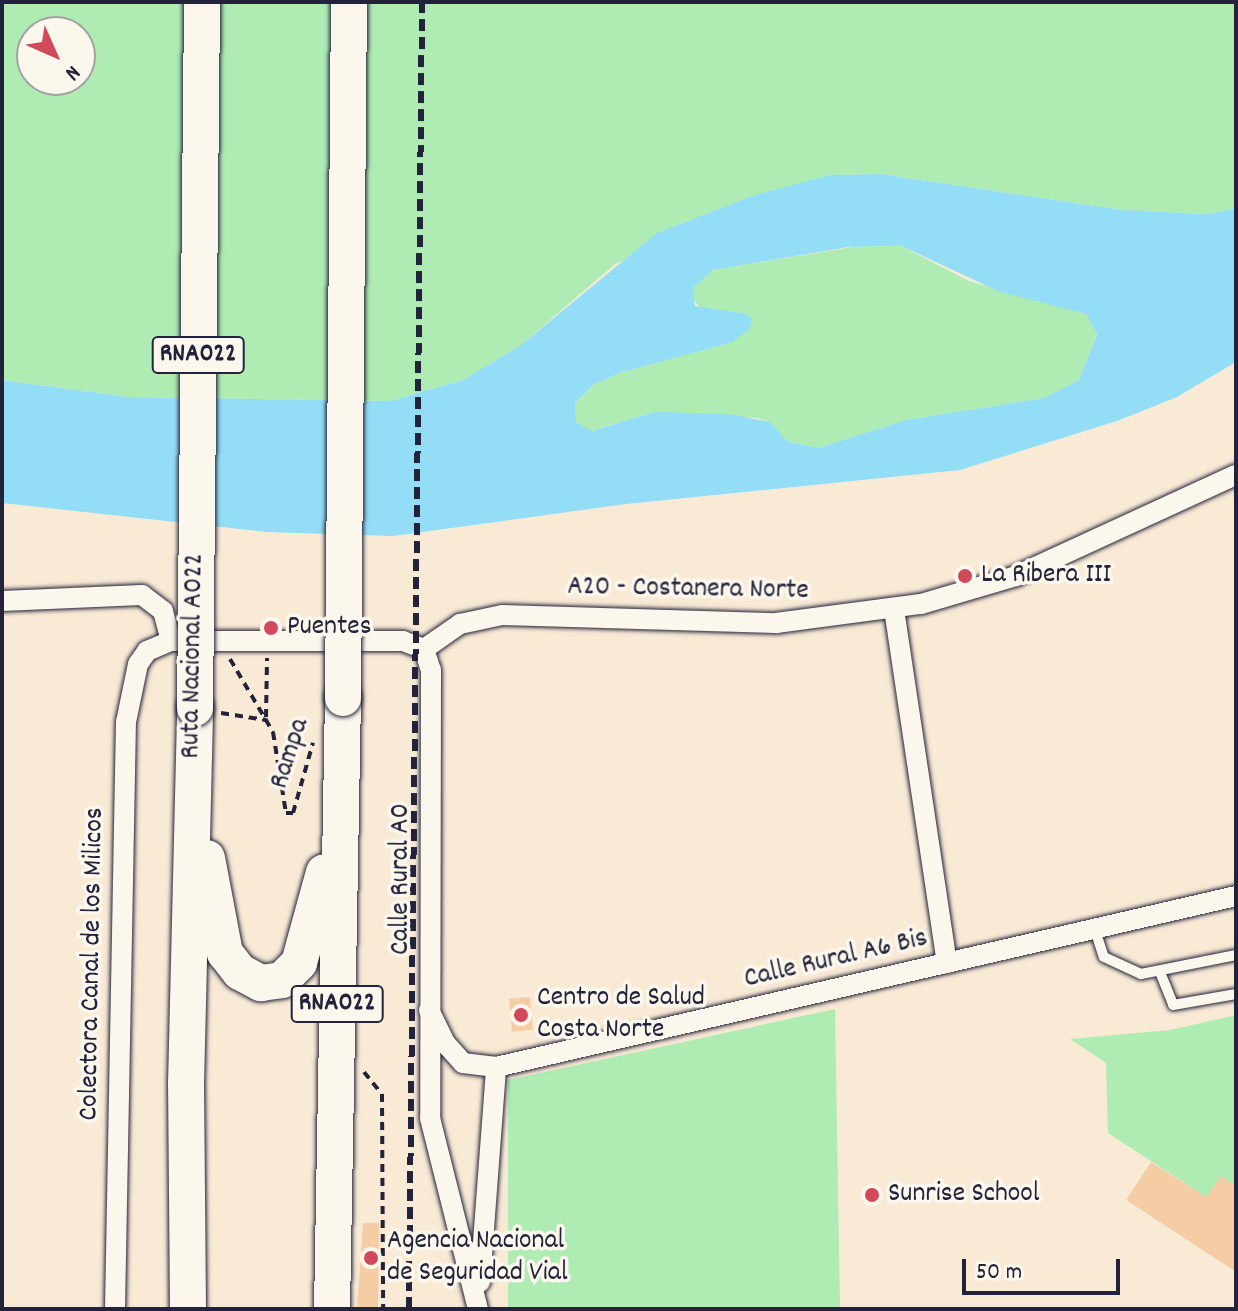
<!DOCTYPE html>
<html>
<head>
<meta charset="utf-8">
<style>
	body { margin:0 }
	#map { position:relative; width:1238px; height:1311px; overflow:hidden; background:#f9ead6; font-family:Dekko,sans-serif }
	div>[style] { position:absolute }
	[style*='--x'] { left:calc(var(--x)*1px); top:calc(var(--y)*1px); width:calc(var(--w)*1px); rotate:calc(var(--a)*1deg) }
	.green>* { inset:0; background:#aeecb3 }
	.water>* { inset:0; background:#94ddf6 }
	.building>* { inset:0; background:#f5cda4; transform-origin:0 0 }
	.path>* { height:4px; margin-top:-2px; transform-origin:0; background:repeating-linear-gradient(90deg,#22223b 0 8px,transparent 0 14px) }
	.roads { filter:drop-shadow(0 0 2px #22223b) drop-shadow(0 0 2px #22223b) }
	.lane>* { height:10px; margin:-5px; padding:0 5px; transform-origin:5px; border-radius:5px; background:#fbf7ec }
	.street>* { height:20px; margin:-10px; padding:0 10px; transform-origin:10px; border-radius:10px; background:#fbf7ec }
	.highway>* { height:36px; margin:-18px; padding:0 18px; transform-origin:18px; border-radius:18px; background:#fbf7ec }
	.rail>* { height:6px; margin-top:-3px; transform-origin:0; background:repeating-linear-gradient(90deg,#22223b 0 12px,transparent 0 18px) }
	.bridges { filter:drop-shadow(0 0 2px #22223b) drop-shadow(0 0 2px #22223b) }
	.highway-bridge>* { height:36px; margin:-18px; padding:0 18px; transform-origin:18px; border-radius:18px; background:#fbf7ec }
	.dots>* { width:22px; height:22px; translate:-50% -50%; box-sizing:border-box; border:4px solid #fbf7ec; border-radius:50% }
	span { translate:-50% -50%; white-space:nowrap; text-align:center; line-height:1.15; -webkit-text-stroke:7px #fbf7ec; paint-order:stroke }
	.shield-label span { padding:2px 6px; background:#fbf7ec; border:2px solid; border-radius:6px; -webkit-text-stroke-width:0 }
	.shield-label { font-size:26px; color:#22223b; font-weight:700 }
	.poi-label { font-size:28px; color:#22223b }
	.left { translate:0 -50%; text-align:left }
	.street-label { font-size:28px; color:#22223b }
	.frame { position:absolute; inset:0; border:4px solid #22223b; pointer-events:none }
	.north { position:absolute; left:16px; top:16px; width:80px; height:80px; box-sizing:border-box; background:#fbf7ec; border:2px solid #a4a2a5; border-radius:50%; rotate:135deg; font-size:22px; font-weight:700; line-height:32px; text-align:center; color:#22223b }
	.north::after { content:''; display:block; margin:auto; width:28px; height:36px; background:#d1495b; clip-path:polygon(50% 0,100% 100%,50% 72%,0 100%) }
	.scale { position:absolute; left:962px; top:1259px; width:158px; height:36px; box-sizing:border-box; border:4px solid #22223b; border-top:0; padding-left:10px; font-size:24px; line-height:28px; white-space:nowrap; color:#22223b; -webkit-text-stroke:6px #fbf7ec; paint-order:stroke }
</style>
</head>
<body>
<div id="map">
	<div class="green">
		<i style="clip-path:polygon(evenodd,2px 2px,1236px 2px,1236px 208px,1208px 214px,1122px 210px,880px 174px,830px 175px,615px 264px,521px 345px,463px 380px,390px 401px,129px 397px,3px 380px,2px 2px,32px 32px,80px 32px,80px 80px,32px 80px,32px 32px)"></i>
		<i style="clip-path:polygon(864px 245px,899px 245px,969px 281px,1086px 314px,1097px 333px,1079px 380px,1044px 398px,906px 420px,818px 448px,787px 441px,769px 422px,757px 418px,654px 412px,591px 431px,576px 422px,575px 403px,593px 385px,619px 373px,730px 343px,750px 317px,703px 311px,692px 298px,693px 288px,713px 270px)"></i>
		<i style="clip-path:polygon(835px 1009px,840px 1309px,508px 1309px,508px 1080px)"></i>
		<i style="clip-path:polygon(1236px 1015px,1236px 1186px,1221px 1177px,1206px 1197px,1108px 1133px,1106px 1063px,1070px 1039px,1170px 1030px)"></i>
	</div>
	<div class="water">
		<i style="clip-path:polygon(evenodd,880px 174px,1122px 210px,1208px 214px,1236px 208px,1236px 362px,1177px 397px,1117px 421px,960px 470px,626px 504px,393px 536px,267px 532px,2px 503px,2px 380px,129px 397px,390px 401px,463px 380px,521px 345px,657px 233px,755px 195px,830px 175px,880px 174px,899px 245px,1000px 292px,1086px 314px,1097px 334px,1079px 380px,1044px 398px,906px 420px,818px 448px,787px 441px,770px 422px,728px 414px,654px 412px,592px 431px,576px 422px,575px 403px,593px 385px,619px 373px,730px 343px,749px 330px,752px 319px,747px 314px,695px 306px,693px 288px,713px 270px,848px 247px,899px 245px)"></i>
	</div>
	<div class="building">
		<i style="left:530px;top:997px;width:33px;height:21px;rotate:85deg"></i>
		<i style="clip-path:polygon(1151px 1162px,1206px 1197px,1221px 1176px,1236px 1186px,1236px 1272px,1126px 1200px)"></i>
		<i style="clip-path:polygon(363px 1223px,379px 1223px,378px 1309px,357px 1309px)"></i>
	</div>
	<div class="path">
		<i style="--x:230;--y:659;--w:85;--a:59.5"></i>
		<i style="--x:273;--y:732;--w:82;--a:80.9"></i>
		<i style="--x:286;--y:813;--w:7;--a:0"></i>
		<i style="--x:293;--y:813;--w:73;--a:-74.1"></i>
		<i style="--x:221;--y:713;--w:46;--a:8.8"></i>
		<i style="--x:266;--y:717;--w:59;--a:-89"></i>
		<i style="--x:364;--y:1072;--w:28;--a:51"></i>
		<i style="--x:382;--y:1094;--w:215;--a:89.7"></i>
	</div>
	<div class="roads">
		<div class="lane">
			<i style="--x:1095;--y:930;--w:28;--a:72"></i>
			<i style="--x:1104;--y:957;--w:41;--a:24.7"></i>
			<i style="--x:1141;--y:974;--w:97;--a:-11.3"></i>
			<i style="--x:1160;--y:972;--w:35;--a:68"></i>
			<i style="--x:1173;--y:1005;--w:64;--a:-9.9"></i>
		</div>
		<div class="street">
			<i style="--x:2;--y:601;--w:140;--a:-2.5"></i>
			<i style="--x:142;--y:595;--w:26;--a:37"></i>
			<i style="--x:163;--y:611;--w:31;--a:75"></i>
			<i style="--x:894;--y:609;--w:358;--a:81.5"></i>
			<i style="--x:424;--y:649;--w:44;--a:-34.8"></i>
			<i style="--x:460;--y:624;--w:43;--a:-12.1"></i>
			<i style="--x:502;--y:615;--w:274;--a:1.7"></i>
			<i style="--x:776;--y:623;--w:146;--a:-7.5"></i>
			<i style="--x:921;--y:604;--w:99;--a:-16.4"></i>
			<i style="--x:1016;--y:576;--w:242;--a:-24.7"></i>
			<i style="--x:424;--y:649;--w:22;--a:72"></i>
			<i style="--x:431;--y:670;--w:448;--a:90.1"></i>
			<i style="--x:430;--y:1118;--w:197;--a:75.9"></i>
			<i style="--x:429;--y:1010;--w:37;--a:64"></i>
			<i style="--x:445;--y:1043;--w:27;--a:48"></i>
			<i style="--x:463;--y:1063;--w:33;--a:7"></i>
			<i style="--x:496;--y:1067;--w:760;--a:-13.01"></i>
			<i style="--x:480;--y:1282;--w:216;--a:-85.7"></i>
			<i style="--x:115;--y:1309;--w:587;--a:-88.93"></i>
			<i style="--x:126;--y:722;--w:59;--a:-78.3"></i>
			<i style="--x:138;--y:664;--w:16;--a:-55"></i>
			<i style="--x:147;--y:651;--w:26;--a:-23"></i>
			<i style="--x:171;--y:641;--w:232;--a:0"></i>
			<i style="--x:403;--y:641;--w:22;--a:21"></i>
		</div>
		<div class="highway">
			<i style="--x:207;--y:858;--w:97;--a:79.3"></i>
			<i style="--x:225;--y:953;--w:24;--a:52"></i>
			<i style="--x:240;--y:972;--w:24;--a:28"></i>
			<i style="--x:261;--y:983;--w:21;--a:-8"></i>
			<i style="--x:282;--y:980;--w:24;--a:-45"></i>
			<i style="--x:299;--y:963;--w:94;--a:-74.6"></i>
			<i style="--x:188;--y:1309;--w:225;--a:-90.5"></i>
			<i style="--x:186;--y:1084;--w:376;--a:-88.6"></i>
			<i style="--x:332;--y:1309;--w:611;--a:-88.97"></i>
		</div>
	</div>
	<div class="rail">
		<i style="--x:409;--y:1309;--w:1307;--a:-89.43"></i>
	</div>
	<div class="bridges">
		<div class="highway-bridge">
			<i style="--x:343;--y:698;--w:696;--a:-89.51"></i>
			<i style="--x:195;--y:708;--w:706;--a:-89.43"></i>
		</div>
	</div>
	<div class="dots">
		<i style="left:965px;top:576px;background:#d1495b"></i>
		<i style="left:271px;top:628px;background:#d1495b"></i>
		<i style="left:521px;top:1015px;background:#d1495b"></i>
		<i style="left:872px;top:1195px;background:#d1495b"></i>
		<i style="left:371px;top:1258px;background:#d1495b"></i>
	</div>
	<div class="shield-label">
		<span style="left:198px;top:355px">RNA022</span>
		<span style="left:337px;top:1004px">RNA022</span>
	</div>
	<div class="poi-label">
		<span class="left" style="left:981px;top:576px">La Ribera III</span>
		<span class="left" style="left:287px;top:628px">Puentes</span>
		<span class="left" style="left:537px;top:1015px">Centro de Salud<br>Costa Norte</span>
		<span class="left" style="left:888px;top:1195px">Sunrise School</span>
		<span class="left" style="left:387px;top:1258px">Agencia Nacional<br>de Seguridad Vial</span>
	</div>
	<div class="street-label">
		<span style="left:688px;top:590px;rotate:1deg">A20 - Costanera Norte</span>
		<span style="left:194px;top:656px;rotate:-89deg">Ruta Nacional A022</span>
		<span style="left:291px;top:754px;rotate:-72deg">Rampa</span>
		<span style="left:402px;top:879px;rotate:-90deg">Calle Rural A0</span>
		<span style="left:836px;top:960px;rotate:-13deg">Calle Rural A6 Bis</span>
		<span style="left:93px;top:964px;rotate:-89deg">Colectora Canal de los Milicos</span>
	</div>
	<div class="frame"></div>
	<div class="north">N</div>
	<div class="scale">50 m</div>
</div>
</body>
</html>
